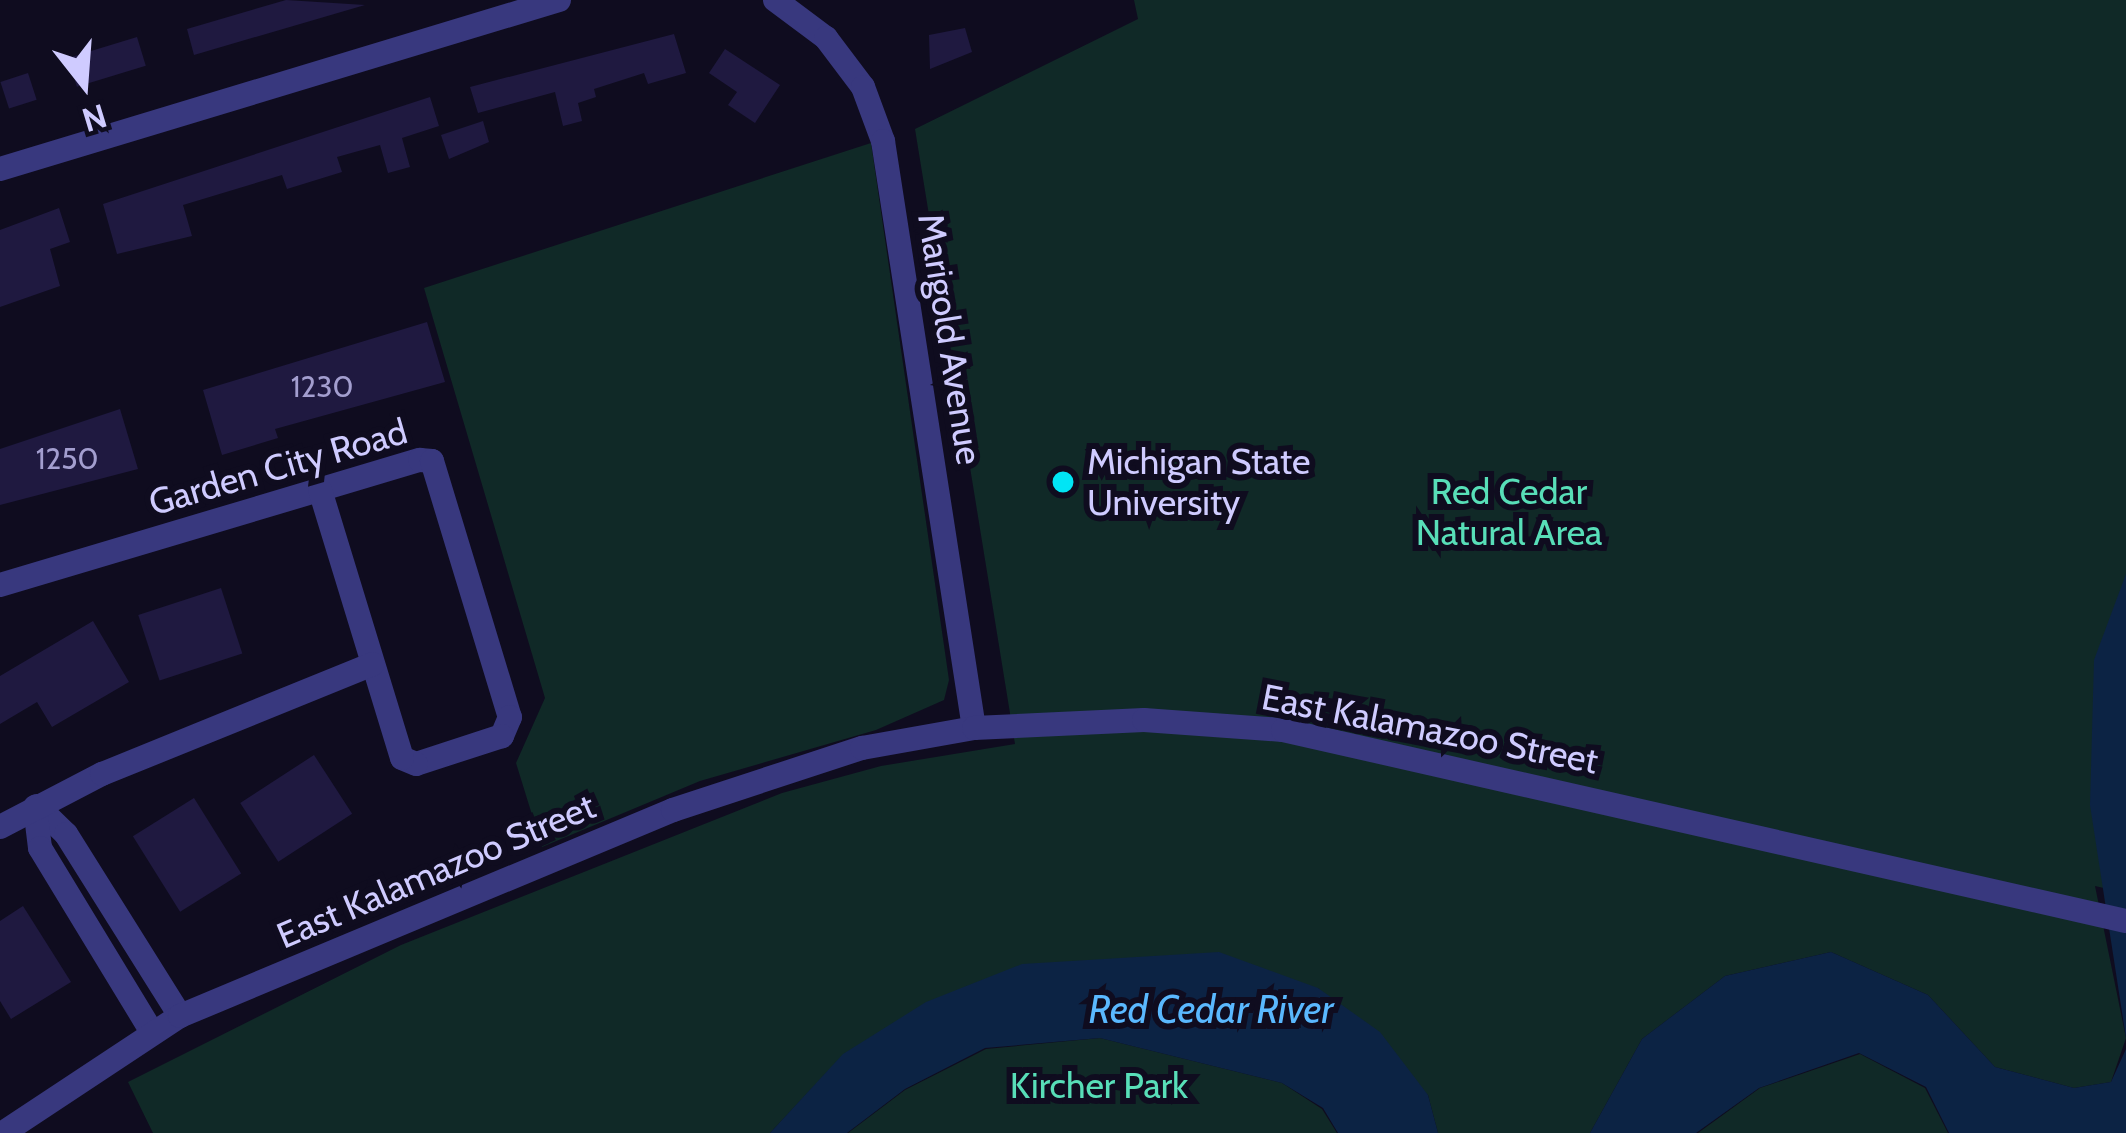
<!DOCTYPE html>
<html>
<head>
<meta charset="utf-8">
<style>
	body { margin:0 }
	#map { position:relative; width:2126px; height:1133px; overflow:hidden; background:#0f0c1f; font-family:Cabin,sans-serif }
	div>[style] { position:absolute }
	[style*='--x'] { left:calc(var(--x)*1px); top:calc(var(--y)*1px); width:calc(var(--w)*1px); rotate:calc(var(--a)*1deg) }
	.green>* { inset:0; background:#102927 }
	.water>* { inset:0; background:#0c2344 }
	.building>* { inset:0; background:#1f1940; transform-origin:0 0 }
	.minor>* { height:24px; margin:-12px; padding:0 12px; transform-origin:12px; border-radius:12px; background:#38387e }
	.dots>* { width:33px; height:33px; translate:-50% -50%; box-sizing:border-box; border:6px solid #0f0c1f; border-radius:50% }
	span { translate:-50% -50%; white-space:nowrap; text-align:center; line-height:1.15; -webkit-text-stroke:12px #0f0c1f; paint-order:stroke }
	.number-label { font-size:30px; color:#a39ecf }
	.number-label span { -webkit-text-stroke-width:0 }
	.street-label { font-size:36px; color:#cfcbff }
	.poi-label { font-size:36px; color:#cfcbff }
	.left { translate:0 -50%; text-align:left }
	.park-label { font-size:36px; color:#58deb8 }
	.water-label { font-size:39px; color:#5ab8fe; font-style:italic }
	.north { position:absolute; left:24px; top:24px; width:120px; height:120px; -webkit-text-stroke:9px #0f0c1f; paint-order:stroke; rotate:163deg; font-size:33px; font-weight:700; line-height:48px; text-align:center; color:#cfcbff }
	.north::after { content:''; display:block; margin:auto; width:42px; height:54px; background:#cfcbff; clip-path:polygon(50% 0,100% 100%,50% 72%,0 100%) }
</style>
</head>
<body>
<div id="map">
	<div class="green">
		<i style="clip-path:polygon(1134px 0,2126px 0,2126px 893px,2095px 886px,2126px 1038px,2111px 1082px,2074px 1088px,1995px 1067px,1928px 995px,1831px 952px,1725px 976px,1642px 1039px,1590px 1133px,1438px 1133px,1428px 1095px,1318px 988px,844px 1054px,770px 1133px,153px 1133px,128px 1082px,401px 945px,782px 793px,881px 766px,1015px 744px,915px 129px,1138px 19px)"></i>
		<i style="clip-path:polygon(871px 143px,949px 680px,944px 700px,876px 730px,700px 781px,542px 847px,516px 763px,545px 698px,424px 288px)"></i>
		<i style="clip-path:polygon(1100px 1038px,1282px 1083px,1322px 1109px,1337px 1133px,848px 1133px,905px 1090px,986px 1049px)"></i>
		<i style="clip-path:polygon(1860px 1054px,1925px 1088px,1948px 1133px,1698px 1133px,1760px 1088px)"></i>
	</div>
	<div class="water">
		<i style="clip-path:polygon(2126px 574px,2126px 1038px,2090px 805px,2094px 660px)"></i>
		<i style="clip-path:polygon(1219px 952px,1318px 988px,1380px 1032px,1428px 1095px,1438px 1133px,1338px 1133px,1323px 1108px,1282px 1083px,1100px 1038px,985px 1048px,905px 1089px,847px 1133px,770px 1133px,843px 1054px,926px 1002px,1022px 964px)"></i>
		<i style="clip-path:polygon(1831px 952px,1928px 995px,1995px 1067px,2074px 1088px,2111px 1082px,2126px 1049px,2126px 1133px,1949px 1133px,1926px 1087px,1859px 1053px,1759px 1088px,1696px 1133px,1590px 1133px,1642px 1039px,1725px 976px)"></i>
	</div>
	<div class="building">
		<i style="clip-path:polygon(286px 0,365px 5px,194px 55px,187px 29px)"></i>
		<i style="clip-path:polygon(965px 28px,972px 52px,930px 69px,929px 35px)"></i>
		<i style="clip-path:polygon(674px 34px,686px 73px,648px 84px,644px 73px,594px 89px,596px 97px,578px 103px,582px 121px,563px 126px,555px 92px,478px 113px,470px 87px)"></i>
		<i style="left:137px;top:37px;width:30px;height:72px;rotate:73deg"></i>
		<i style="clip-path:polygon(725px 49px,780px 85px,755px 123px,728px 105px,737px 92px,709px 73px)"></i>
		<i style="left:28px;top:73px;width:28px;height:29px;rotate:72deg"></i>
		<i style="clip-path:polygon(430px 97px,439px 126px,402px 138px,410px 167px,388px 173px,380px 145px,337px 157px,342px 172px,287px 189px,282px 175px,183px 205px,192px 236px,117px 254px,103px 204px)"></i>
		<i style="clip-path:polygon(483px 121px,489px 142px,449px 159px,441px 135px)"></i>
		<i style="clip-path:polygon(59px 208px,70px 242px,50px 249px,60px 286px,0 307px,0 230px)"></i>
		<i style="clip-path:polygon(427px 322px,445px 382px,275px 429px,278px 438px,222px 455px,203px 390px)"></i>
		<i style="clip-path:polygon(120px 409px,138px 469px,0 505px,0 449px)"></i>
		<i style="left:221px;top:588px;width:69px;height:87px;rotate:72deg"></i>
		<i style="clip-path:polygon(93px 621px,129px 682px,52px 727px,37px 702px,0 724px,0 676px)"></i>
		<i style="left:314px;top:755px;width:70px;height:88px;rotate:57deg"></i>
		<i style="left:194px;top:798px;width:89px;height:72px;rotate:58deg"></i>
		<i style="clip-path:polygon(23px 906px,71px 982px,11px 1019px,0 1001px,0 921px)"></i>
	</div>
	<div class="minor">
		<i style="--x:775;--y:0;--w:64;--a:36.7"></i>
		<i style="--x:826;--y:38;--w:61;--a:52.9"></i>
		<i style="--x:863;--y:87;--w:58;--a:69.7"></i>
		<i style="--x:883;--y:141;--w:594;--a:81.19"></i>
		<i style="--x:0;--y:169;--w:584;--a:-16.82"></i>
		<i style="--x:0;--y:585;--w:438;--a:-16.6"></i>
		<i style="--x:420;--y:460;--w:12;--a:5"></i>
		<i style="--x:432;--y:461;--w:268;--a:73.1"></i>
		<i style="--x:510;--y:717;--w:21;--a:113"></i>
		<i style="--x:502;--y:736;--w:90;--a:162"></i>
		<i style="--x:416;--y:764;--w:15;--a:-157"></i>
		<i style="--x:402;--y:758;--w:280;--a:-107"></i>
		<i style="--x:37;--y:806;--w:40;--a:44"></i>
		<i style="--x:66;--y:834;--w:215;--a:57.9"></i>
		<i style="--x:35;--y:807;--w:41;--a:83"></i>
		<i style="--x:40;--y:848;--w:215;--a:58.7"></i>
		<i style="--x:0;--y:827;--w:115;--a:-27.5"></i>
		<i style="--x:102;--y:774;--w:292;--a:-22.1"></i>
		<i style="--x:3;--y:1133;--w:212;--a:-33.5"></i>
		<i style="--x:180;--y:1016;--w:534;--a:-22.68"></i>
		<i style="--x:673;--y:810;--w:199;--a:-18.2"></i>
		<i style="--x:862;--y:748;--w:114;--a:-10.1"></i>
		<i style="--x:974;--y:728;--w:170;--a:-2.7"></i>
		<i style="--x:1144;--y:720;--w:139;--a:4.1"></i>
		<i style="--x:1283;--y:730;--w:864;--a:12.77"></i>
	</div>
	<div class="dots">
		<i style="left:1063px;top:482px;background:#01e5f5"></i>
	</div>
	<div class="number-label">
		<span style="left:322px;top:387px">1230</span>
		<span style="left:67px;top:459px">1250</span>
	</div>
	<div class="street-label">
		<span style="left:950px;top:339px;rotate:81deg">Marigold Avenue</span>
		<span style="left:278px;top:467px;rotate:-16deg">Garden City Road</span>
		<span style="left:1430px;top:729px;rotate:11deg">East Kalamazoo Street</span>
		<span style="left:436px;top:871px;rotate:-23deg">East Kalamazoo Street</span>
	</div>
	<div class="poi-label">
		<span class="left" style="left:1087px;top:482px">Michigan State<br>University</span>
	</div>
	<div class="park-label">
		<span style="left:1509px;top:512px">Red Cedar<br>Natural Area</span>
		<span style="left:1099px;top:1086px">Kircher Park</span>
	</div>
	<div class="water-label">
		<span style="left:1211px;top:1009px">Red Cedar River</span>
	</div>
	<div class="north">N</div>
</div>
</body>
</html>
